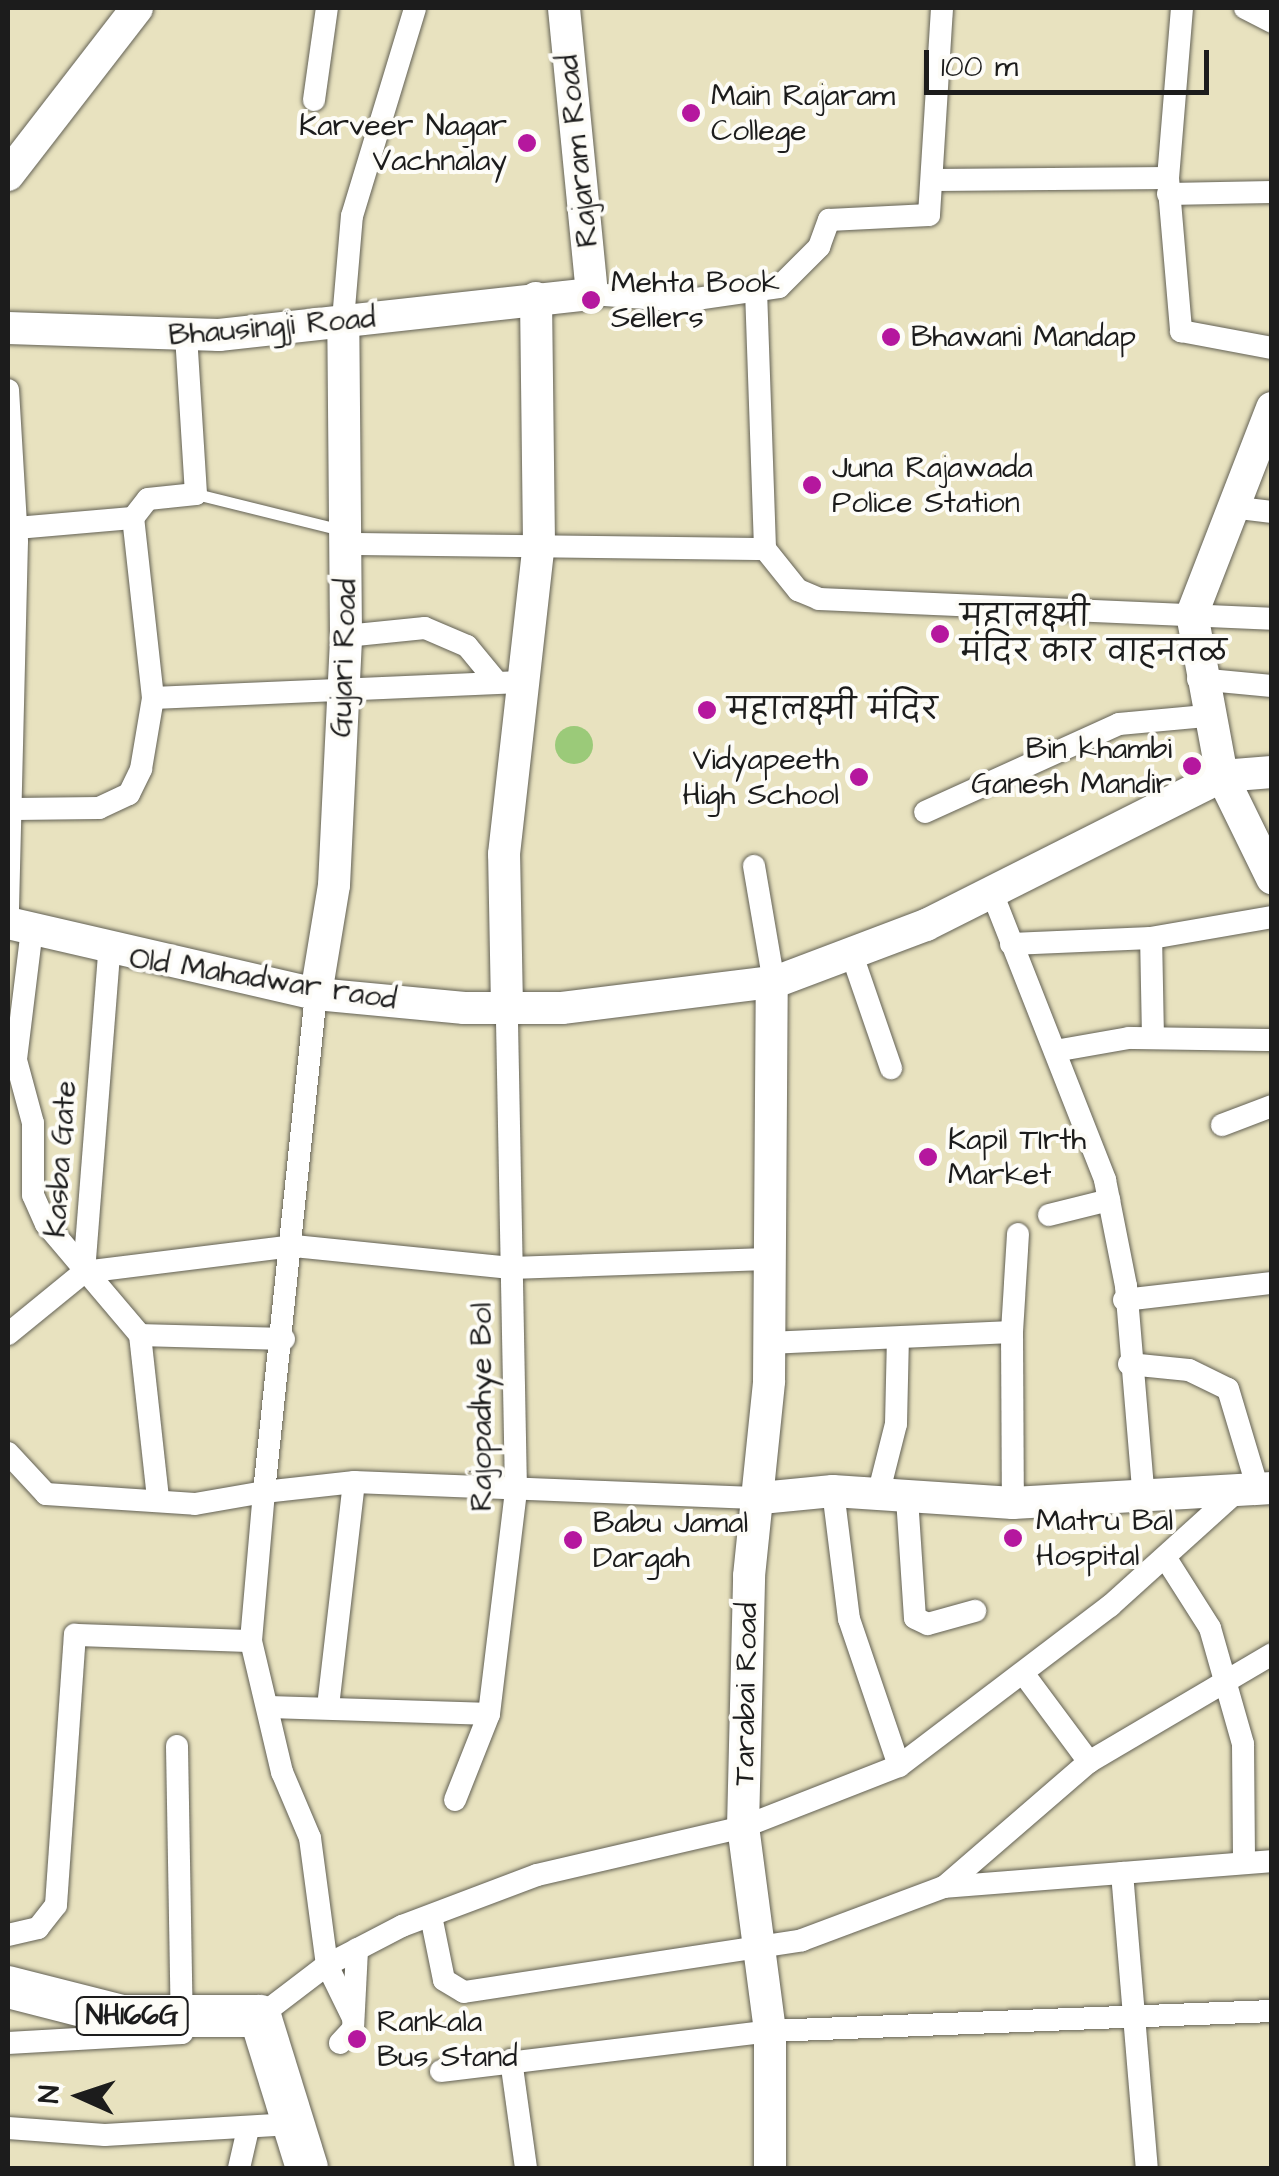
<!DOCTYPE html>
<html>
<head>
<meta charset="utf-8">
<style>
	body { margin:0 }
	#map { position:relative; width:1279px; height:2176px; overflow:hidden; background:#e8e2bf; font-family:"Architects Daughter","Playpen Sans Deva",sans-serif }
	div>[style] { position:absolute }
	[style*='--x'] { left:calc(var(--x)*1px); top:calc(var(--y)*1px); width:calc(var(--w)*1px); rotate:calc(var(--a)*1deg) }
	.green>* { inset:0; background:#9bca79 }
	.round { border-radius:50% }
	.roads { filter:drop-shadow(0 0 2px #636155) drop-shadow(0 0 2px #636155) }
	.lane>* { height:11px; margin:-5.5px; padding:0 5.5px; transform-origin:5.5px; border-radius:5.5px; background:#fff }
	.street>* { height:22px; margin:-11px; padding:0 11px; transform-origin:11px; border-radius:11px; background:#fff }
	.secondary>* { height:32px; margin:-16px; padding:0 16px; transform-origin:16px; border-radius:16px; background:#fff }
	.highway>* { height:42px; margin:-21px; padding:0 21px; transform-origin:21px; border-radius:21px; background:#fff }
	.dots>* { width:28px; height:28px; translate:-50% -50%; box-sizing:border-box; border:5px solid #fdfcf7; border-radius:50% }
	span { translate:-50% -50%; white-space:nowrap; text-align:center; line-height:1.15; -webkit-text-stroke:8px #fdfcf7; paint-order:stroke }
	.shield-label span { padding:2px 8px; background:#fdfcf7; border:2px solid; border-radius:8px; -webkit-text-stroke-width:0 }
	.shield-label { font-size:28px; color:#1c1c1c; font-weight:700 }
	.poi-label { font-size:30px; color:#1c1c1c }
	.left { translate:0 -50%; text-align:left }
	.right { translate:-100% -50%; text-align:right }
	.street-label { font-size:30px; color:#1c1c1c }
	.frame { position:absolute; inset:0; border:10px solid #1c1c1c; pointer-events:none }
	.north { position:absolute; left:30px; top:2046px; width:100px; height:100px; -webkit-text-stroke:8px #fdfcf7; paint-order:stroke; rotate:273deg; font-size:28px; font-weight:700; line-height:40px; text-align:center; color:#1c1c1c }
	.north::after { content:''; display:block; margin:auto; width:35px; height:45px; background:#1c1c1c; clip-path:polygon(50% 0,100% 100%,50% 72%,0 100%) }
	.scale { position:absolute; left:924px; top:50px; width:285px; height:45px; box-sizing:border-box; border:5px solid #1c1c1c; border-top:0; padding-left:12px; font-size:30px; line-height:35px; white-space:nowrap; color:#1c1c1c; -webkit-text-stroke:8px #fdfcf7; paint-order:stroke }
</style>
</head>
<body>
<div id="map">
	<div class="green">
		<i class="round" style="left:555px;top:726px;width:38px;height:38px"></i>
	</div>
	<div class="roads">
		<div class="lane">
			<i style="--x:196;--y:494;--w:150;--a:13.9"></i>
		</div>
		<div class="street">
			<i style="--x:1182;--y:8;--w:171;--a:94.7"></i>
			<i style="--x:1168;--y:178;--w:154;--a:85.1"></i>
			<i style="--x:1181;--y:331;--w:93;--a:10.6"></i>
			<i style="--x:1245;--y:8;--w:30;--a:27"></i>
			<i style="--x:314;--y:100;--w:93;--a:-82"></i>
			<i style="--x:935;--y:180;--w:233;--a:-0.5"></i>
			<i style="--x:1168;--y:194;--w:104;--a:-1.1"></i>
			<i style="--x:756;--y:290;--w:259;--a:88"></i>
			<i style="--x:765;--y:549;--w:53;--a:51.2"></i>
			<i style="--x:798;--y:590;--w:23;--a:23"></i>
			<i style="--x:819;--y:599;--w:453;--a:2.5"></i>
			<i style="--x:592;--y:294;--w:90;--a:4.4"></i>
			<i style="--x:682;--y:301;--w:98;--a:-8.2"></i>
			<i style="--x:779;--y:287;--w:57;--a:-45"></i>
			<i style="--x:819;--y:247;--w:29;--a:-70"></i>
			<i style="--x:829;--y:220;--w:100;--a:-2.9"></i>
			<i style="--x:929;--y:215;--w:207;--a:-86.4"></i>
			<i style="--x:343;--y:320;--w:104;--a:-85.1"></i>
			<i style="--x:352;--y:216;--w:217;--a:-73.1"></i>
			<i style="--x:8;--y:390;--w:151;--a:86.6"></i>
			<i style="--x:17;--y:541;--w:374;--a:91.4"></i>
			<i style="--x:1230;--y:507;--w:42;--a:6.8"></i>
			<i style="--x:16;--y:528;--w:117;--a:-4.9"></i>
			<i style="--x:348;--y:544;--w:417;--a:0.7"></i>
			<i style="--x:346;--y:636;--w:79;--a:-5.8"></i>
			<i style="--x:425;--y:628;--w:46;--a:23.2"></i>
			<i style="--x:467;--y:646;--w:45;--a:50.4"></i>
			<i style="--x:1198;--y:679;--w:74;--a:5.4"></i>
			<i style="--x:153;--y:698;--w:368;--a:-2.5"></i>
			<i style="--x:15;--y:809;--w:84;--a:-0.7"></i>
			<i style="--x:99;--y:808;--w:33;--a:-25"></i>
			<i style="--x:129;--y:794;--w:28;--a:-64"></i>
			<i style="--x:141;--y:769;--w:72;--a:-80.4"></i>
			<i style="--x:153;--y:698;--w:181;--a:-96.3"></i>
			<i style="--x:133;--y:518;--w:24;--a:-52"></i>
			<i style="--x:148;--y:499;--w:48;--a:-5.9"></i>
			<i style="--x:196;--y:494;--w:158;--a:-93.6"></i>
			<i style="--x:925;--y:812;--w:213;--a:-24.4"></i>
			<i style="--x:1119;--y:724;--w:87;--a:-5.3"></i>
			<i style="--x:754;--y:866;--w:107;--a:80.3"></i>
			<i style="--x:991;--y:890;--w:312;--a:68.5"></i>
			<i style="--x:1105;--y:1180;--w:108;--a:78.8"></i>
			<i style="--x:1126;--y:1286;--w:203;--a:85.2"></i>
			<i style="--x:32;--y:929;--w:132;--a:97"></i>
			<i style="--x:16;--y:1060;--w:65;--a:74.9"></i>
			<i style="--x:33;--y:1123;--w:72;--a:90"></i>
			<i style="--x:33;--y:1195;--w:32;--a:66"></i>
			<i style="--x:46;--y:1224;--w:145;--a:49.7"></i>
			<i style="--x:140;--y:1335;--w:165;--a:83.7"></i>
			<i style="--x:1011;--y:944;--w:140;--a:-2.5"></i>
			<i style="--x:851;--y:952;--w:123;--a:71"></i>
			<i style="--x:316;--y:994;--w:501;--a:95.96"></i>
			<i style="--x:264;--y:1492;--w:91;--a:-6.3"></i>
			<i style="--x:354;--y:1482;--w:407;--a:2.3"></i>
			<i style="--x:1153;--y:1038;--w:100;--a:-91.1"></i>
			<i style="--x:1151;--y:938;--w:123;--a:-9.8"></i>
			<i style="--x:1055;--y:1051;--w:75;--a:-10"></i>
			<i style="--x:1129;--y:1038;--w:143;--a:0.8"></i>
			<i style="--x:1222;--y:1125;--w:53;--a:-20.8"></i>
			<i style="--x:1049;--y:1215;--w:62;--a:-14"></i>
			<i style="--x:84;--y:1272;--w:212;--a:-7.1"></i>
			<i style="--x:294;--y:1246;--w:218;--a:5.8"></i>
			<i style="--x:511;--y:1268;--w:256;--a:-2"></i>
			<i style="--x:1124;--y:1300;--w:149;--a:-6.6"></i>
			<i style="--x:1012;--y:1332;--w:98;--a:-86.5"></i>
			<i style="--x:8;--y:1334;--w:98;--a:-39.2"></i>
			<i style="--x:84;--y:1272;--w:320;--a:-85.5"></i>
			<i style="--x:140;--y:1335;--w:144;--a:1.6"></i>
			<i style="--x:768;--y:1343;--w:244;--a:-2.6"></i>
			<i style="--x:1012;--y:1332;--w:171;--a:89.7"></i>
			<i style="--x:1129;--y:1364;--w:60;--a:5.7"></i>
			<i style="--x:1189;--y:1370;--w:43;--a:26"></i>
			<i style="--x:1228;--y:1389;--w:104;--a:73.3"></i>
			<i style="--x:8;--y:1453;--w:56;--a:47.2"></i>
			<i style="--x:46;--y:1494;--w:149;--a:3.8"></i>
			<i style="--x:195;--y:1504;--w:70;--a:-9.9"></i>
			<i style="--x:264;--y:1492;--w:150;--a:95"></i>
			<i style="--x:251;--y:1641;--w:135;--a:76.7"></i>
			<i style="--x:282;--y:1772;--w:72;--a:67"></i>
			<i style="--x:310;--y:1838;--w:128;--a:82.4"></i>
			<i style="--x:327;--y:1965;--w:59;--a:63.9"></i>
			<i style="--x:833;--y:1491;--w:129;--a:82.9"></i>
			<i style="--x:849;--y:1619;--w:155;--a:71.2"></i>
			<i style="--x:878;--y:1495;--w:73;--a:-75.8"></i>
			<i style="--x:896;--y:1424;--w:86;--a:-88.7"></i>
			<i style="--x:907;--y:1498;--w:120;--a:86.2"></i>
			<i style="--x:915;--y:1618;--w:14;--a:25"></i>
			<i style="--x:928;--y:1624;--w:49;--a:-15.5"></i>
			<i style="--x:1165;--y:1557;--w:84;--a:57.6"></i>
			<i style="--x:1210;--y:1628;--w:121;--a:74.1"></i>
			<i style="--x:1243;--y:1744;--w:119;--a:89.5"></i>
			<i style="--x:1023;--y:1673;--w:111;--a:53.4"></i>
			<i style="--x:329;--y:1698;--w:217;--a:-83.4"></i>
			<i style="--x:272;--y:1707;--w:217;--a:1.8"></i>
			<i style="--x:455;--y:1800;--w:92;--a:-68.4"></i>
			<i style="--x:489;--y:1714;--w:226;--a:-83.1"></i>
			<i style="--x:516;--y:1490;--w:483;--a:-91.1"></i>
			<i style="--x:1122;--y:1873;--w:296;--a:85.2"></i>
			<i style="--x:944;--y:1887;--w:191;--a:-40.8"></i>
			<i style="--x:1089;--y:1762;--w:212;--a:-30.5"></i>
			<i style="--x:431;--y:1916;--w:65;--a:78.5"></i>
			<i style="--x:444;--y:1980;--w:23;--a:31"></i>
			<i style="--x:464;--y:1992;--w:342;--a:-8.7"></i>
			<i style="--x:802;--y:1940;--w:152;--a:-20.5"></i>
			<i style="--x:944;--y:1887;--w:329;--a:-4.5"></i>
			<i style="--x:8;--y:1935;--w:31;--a:-13"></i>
			<i style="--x:38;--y:1928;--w:29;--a:-52"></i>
			<i style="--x:56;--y:1905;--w:271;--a:-86"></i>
			<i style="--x:75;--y:1635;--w:176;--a:2"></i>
			<i style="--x:260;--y:2016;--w:84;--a:-37.3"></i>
			<i style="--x:327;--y:1965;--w:85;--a:-27.5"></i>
			<i style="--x:402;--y:1926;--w:144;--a:-20.7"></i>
			<i style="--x:537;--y:1875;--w:212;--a:-13.1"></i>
			<i style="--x:743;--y:1827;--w:168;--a:-21.4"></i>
			<i style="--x:899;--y:1766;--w:265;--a:-37.2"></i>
			<i style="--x:1110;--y:1606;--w:169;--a:-42.1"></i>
			<i style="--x:8;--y:2043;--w:174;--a:-3.3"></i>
			<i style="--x:182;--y:2033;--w:287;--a:-91"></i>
			<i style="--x:340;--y:2043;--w:19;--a:-47"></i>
			<i style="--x:353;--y:2029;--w:80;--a:-87.1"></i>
			<i style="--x:511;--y:2060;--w:109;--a:82.1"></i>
			<i style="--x:441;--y:2071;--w:331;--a:-6.9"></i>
			<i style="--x:770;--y:2031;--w:502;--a:-2.28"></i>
			<i style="--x:8;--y:2128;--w:97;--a:4.1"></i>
			<i style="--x:105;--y:2135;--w:183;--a:-3.4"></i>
			<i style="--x:239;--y:2168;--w:39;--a:-77"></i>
		</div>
		<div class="secondary">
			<i style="--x:8;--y:175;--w:211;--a:-52.3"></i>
			<i style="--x:8;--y:328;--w:211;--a:1.9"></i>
			<i style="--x:219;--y:335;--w:375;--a:-6.3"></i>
			<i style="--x:592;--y:294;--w:287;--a:-95.6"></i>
			<i style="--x:1272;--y:408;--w:221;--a:111.2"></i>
			<i style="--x:1192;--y:614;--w:165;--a:79.5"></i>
			<i style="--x:1222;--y:776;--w:114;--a:63.9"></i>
			<i style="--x:1222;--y:776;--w:50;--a:-4.6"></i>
			<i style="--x:8;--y:923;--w:316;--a:13"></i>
			<i style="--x:316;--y:994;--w:149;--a:5.4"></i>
			<i style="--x:464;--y:1008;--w:98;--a:0"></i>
			<i style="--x:562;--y:1008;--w:202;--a:-7.1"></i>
			<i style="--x:783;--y:979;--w:153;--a:-20.7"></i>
			<i style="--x:926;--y:925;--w:331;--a:-26.7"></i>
			<i style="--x:316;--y:994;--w:110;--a:-80.6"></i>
			<i style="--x:334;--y:885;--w:249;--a:-87.2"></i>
			<i style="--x:346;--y:636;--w:316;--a:-90.5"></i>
			<i style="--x:507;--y:1007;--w:153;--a:-91.1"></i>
			<i style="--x:504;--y:854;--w:312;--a:-83.6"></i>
			<i style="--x:539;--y:544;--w:246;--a:-90.7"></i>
			<i style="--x:761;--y:1498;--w:72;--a:-5.6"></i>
			<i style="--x:833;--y:1491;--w:180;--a:3.8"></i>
			<i style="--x:1013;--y:1503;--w:259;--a:-3.3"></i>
			<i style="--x:770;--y:2168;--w:137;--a:-90"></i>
			<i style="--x:770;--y:2031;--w:206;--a:-97.5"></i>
			<i style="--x:743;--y:1827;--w:251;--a:-88.6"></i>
			<i style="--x:749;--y:1576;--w:196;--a:-84.1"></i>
			<i style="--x:769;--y:1381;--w:389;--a:-89.6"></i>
		</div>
		<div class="highway">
			<i style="--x:8;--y:1987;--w:118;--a:14.3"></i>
			<i style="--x:122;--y:2016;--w:138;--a:0"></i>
			<i style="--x:260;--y:2016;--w:159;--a:72.8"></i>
		</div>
	</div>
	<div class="dots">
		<i style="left:691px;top:113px;background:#b5179e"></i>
		<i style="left:527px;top:143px;background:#b5179e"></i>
		<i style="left:591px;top:300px;background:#b5179e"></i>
		<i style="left:891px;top:337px;background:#b5179e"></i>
		<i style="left:812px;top:485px;background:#b5179e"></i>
		<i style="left:940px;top:634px;background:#b5179e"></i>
		<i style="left:707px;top:710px;background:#b5179e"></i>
		<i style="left:1192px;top:766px;background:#b5179e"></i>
		<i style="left:859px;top:777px;background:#b5179e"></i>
		<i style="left:928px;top:1157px;background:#b5179e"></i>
		<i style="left:1013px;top:1538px;background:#b5179e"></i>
		<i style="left:573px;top:1540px;background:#b5179e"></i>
		<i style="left:357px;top:2039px;background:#b5179e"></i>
	</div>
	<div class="shield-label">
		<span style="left:132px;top:2016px">NH166G</span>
	</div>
	<div class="poi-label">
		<span class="left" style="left:711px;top:113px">Main Rajaram<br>College</span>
		<span class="right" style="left:507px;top:143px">Karveer Nagar<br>Vachnalay</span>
		<span class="left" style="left:611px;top:300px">Mehta Book<br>Sellers</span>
		<span class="left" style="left:911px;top:337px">Bhawani Mandap</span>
		<span class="left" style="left:832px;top:485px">Juna Rajawada<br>Police Station</span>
		<span class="left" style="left:960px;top:634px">महालक्ष्मी<br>मंदिर कार वाहनतळ</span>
		<span class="left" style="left:727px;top:710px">महालक्ष्मी मंदिर</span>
		<span class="right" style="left:1172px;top:766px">Bin khambi<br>Ganesh Mandir</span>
		<span class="right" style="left:839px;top:777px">Vidyapeeth<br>High School</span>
		<span class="left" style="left:948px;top:1157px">Kapil TIrth<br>Market</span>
		<span class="left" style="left:1036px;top:1538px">Matru Bal<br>Hospital</span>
		<span class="left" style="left:593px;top:1540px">Babu Jamal<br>Dargah</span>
		<span class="left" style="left:377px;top:2039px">Rankala<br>Bus Stand</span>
	</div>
	<div class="street-label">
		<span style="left:578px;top:151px;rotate:-96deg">Rajaram Road</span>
		<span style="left:272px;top:327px;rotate:-5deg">Bhausingji Road</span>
		<span style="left:344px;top:658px;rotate:-88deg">Gujari Road</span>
		<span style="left:263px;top:979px;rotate:9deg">Old Mahadwar raod</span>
		<span style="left:61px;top:1159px;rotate:-86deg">Kasba Gate</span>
		<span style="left:482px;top:1407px;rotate:-90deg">Rajopadhye Bol</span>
		<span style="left:746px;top:1694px;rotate:-89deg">Tarabai Road</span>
	</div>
	<div class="frame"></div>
	<div class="north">N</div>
	<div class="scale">100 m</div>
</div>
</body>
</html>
